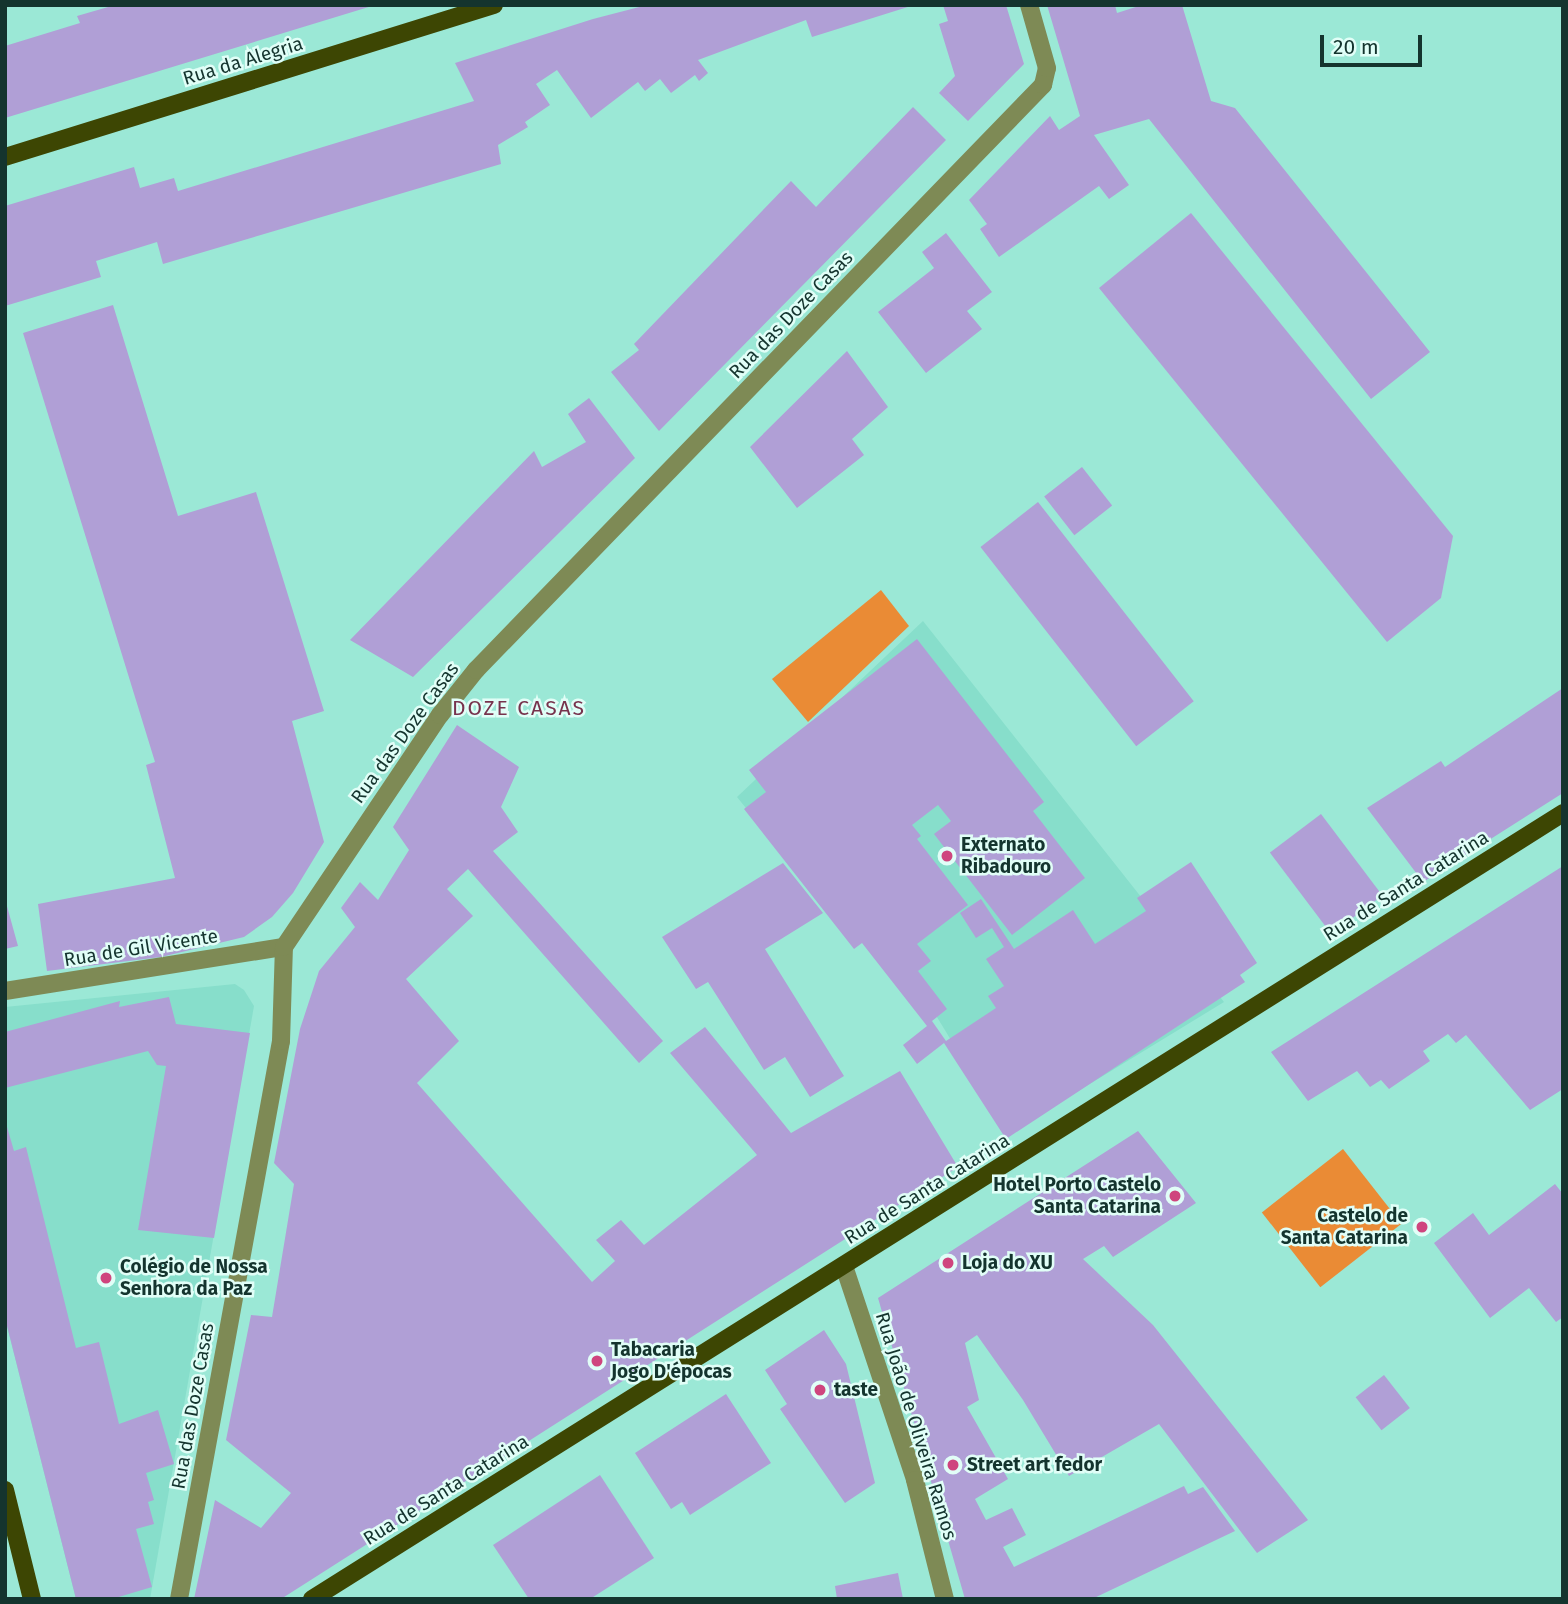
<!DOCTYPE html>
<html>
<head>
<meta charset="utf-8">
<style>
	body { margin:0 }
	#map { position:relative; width:1568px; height:1604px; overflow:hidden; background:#9be8d6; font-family:"Fira Sans",sans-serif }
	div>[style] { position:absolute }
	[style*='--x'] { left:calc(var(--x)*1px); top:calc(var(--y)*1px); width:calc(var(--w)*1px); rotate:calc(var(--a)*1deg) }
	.built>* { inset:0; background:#87decb }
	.green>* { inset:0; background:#ea8b35; transform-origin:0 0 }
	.building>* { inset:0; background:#b09fd6; transform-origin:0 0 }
	.minor>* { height:18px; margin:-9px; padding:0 9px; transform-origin:9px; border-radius:9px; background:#7e8a55 }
	.major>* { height:18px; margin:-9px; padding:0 9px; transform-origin:9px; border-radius:9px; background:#3d4603 }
	.dots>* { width:19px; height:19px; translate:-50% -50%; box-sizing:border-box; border:4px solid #e1fef7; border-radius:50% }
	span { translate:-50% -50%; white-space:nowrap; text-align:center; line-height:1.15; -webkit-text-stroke:5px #e1fef7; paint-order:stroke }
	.street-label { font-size:19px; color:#14342e }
	.poi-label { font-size:19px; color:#14342e; font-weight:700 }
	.left { translate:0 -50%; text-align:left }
	.right { translate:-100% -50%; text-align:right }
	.neighbourhood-label { font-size:21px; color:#77334d; letter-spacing:2px }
	.frame { position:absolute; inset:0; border:7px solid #14342e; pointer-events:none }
	.scale { position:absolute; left:1320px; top:35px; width:102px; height:32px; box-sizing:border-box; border:4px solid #14342e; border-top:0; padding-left:9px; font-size:21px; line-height:24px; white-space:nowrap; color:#14342e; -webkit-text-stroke:5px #e1fef7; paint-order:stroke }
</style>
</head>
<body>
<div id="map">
	<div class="built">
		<i style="clip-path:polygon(923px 621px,1224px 1002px,1008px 1134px,875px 915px,847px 933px,737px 797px)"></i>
		<i style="clip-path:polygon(235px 984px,244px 990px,254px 1006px,150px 1599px,76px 1599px,5px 1318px,5px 1007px)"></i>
	</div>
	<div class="green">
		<i style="clip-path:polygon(881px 590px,909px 626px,808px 722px,772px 679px)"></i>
		<i style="left:1343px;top:1149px;width:95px;height:103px;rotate:52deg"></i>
	</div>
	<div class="building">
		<i style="clip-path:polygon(115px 5px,372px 5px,372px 6px,5px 118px,5px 46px,80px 23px,77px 16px)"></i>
		<i style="clip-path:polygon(647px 5px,911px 6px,812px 37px,806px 20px,698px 60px,708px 73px,699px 81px,695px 75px,671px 93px,660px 79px,645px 91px,638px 82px,591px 118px,557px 70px,536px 84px,550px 105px,525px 122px,528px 127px,498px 145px,501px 164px,163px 264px,157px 242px,96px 261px,101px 277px,5px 306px,5px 206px,134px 167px,140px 188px,174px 178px,178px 191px,474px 101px,455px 63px,593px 19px)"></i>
		<i style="clip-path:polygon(943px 5px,1006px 5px,1024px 64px,968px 121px,939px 93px,955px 76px,939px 24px,948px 21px)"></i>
		<i style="clip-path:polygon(1047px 5px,1115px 5px,1117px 13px,1142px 5px,1182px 5px,1211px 101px,1235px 108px,1430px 352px,1371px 399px,1149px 119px,1094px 135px,1129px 185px,1109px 199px,1099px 186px,999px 257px,980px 229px,987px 224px,969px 200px,1050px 116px,1059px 130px,1080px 116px)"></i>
		<i style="clip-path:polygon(913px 107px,946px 140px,659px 431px,611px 372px,639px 350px,634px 344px,791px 181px,816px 207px)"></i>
		<i style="clip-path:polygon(1191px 213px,1453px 536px,1441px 598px,1387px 642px,1099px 288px)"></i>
		<i style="clip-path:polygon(946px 233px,992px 292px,967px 311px,982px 329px,926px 373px,878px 312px,934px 268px,922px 252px)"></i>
		<i style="clip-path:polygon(113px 305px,178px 516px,256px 492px,324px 711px,292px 721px,324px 842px,293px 893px,272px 917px,244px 937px,161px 957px,47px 971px,38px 904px,175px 878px,146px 765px,155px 762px,23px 333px)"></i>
		<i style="clip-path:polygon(847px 351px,888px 407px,852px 439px,864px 455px,797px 508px,750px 447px)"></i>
		<i style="clip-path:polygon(589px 398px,635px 458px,413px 677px,350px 640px,534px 451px,542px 467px,586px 442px,568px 414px)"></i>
		<i style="left:1082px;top:467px;width:49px;height:48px;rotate:52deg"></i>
		<i style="left:1038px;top:502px;width:253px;height:73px;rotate:52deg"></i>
		<i style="clip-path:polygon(917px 639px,1044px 802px,1033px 811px,1085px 878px,1012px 935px,934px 834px,951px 821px,938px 805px,912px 825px,921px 836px,917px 839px,968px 905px,917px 944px,931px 961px,918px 971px,947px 1009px,932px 1021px,946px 1041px,996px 1008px,988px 996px,1004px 986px,986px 959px,1004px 947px,992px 928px,976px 938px,960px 913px,981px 899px,1014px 949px,1073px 910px,1095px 944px,1146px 911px,1137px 898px,1191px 862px,1257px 963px,1240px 975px,1245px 982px,1006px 1139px,944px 1043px,917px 1064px,903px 1045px,927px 1026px,862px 943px,854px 949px,744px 809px,766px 792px,749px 770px)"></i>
		<i style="clip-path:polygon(1563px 688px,1563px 793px,1423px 882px,1367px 808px,1441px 761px,1445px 767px)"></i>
		<i style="clip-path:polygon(457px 725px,519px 767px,501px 807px,518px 832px,493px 851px,663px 1041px,639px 1063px,468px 869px,447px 889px,473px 916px,406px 979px,459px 1041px,417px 1083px,592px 1282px,615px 1261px,596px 1240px,621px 1220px,644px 1245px,757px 1155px,670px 1053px,705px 1027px,791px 1133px,900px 1071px,958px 1167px,281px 1599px,194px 1599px,215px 1500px,261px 1528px,291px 1493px,226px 1440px,251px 1315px,272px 1317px,294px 1184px,274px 1163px,300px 1029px,319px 971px,355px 927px,341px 908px,360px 882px,378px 900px,409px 850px,393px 827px)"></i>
		<i style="left:1321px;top:814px;width:102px;height:64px;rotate:53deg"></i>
		<i style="clip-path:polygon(783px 863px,823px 913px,765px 949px,844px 1076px,810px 1097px,785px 1057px,764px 1070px,708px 982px,696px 989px,662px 937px)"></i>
		<i style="clip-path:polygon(1563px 866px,1563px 1089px,1530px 1110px,1466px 1035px,1456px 1043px,1448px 1034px,1423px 1051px,1430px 1061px,1389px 1089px,1381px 1080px,1370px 1087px,1357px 1071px,1308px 1101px,1271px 1052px)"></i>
		<i style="clip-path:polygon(5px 899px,18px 946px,5px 949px)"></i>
		<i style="clip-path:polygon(169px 997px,176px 1024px,250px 1033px,214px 1238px,138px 1230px,166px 1066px,157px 1065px,148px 1051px,5px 1088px,5px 1032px,120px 1001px,119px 1007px)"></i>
		<i style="clip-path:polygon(5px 1120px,14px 1151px,26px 1147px,76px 1348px,99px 1342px,119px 1424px,158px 1410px,174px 1464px,146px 1473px,154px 1500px,148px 1502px,154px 1524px,136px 1529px,152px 1587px,112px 1599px,76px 1599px,5px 1318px)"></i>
		<i style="clip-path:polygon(1138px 1131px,1196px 1203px,1113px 1257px,1104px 1246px,1083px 1259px,1153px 1325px,1308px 1520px,1257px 1553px,1159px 1424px,1069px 1476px,1023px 1400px,977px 1335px,965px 1343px,979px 1400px,967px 1407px,1008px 1479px,975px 1499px,986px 1520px,1012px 1508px,1026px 1535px,1003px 1547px,1014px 1567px,1184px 1486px,1188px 1494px,1203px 1487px,1235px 1531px,1092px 1599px,965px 1599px,878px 1298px)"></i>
		<i style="clip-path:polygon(1555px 1184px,1563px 1194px,1563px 1317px,1556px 1322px,1529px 1288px,1490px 1318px,1434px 1243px,1473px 1213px,1489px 1235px)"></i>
		<i style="clip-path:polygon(824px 1330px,846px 1364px,875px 1483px,845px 1503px,780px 1409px,787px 1404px,765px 1370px)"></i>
		<i style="left:1384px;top:1375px;width:42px;height:36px;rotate:52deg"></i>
		<i style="clip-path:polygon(726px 1394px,771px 1463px,690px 1515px,682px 1502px,671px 1509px,635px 1453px)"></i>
		<i style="clip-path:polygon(600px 1475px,654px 1558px,590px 1599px,529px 1599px,493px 1545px)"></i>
		<i style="clip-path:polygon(898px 1573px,903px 1599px,837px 1599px,835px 1586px)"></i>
	</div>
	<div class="minor">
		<i style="--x:5;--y:991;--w:282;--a:-9"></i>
		<i style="--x:844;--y:1266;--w:225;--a:71.6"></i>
		<i style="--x:915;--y:1480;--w:123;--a:75.9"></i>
		<i style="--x:179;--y:1599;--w:567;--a:-79.64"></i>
		<i style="--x:281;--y:1041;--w:94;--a:-88.2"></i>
		<i style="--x:284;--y:947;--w:280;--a:-56.1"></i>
		<i style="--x:440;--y:715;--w:58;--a:-51.3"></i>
		<i style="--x:476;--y:670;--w:815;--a:-45.9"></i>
		<i style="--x:1043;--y:85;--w:17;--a:-77"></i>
		<i style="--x:1047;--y:68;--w:66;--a:-105.9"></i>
	</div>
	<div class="major">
		<i style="--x:5;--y:157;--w:512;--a:-17.27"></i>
		<i style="--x:5;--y:1490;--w:112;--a:76.1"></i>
		<i style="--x:312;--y:1599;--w:1477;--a:-32.14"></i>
	</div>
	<div class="dots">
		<i style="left:947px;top:856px;background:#cf457e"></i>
		<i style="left:1175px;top:1196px;background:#cf457e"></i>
		<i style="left:1422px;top:1227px;background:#cf457e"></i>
		<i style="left:948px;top:1263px;background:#cf457e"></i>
		<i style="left:106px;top:1278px;background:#cf457e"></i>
		<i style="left:597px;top:1361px;background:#cf457e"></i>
		<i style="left:820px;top:1390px;background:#cf457e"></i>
		<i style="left:953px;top:1465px;background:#cf457e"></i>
	</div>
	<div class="street-label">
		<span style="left:243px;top:61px;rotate:-17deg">Rua da Alegria</span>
		<span style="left:791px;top:315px;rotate:-46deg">Rua das Doze Casas</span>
		<span style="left:405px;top:733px;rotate:-54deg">Rua das Doze Casas</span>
		<span style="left:1406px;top:886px;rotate:-32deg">Rua de Santa Catarina</span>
		<span style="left:141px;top:948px;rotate:-9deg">Rua de Gil Vicente</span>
		<span style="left:927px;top:1189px;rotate:-32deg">Rua de Santa Catarina</span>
		<span style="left:193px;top:1406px;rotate:-80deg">Rua das Doze Casas</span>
		<span style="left:916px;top:1426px;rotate:73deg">Rua João de Oliveira Ramos</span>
		<span style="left:446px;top:1490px;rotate:-32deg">Rua de Santa Catarina</span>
	</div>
	<div class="poi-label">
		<span class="left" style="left:961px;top:856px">Externato<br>Ribadouro</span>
		<span class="right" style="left:1161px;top:1196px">Hotel Porto Castelo<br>Santa Catarina</span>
		<span class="right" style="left:1408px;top:1227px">Castelo de<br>Santa Catarina</span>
		<span class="left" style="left:962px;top:1263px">Loja do XU</span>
		<span class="left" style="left:120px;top:1278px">Colégio de Nossa<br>Senhora da Paz</span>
		<span class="left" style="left:611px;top:1361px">Tabacaria<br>Jogo D'épocas</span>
		<span class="left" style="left:834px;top:1390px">taste</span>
		<span class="left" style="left:967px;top:1465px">Street art fedor</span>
	</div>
	<div class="neighbourhood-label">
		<span style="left:519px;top:708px">DOZE CASAS</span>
	</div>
	<div class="frame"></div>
	<div class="scale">20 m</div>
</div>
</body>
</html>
